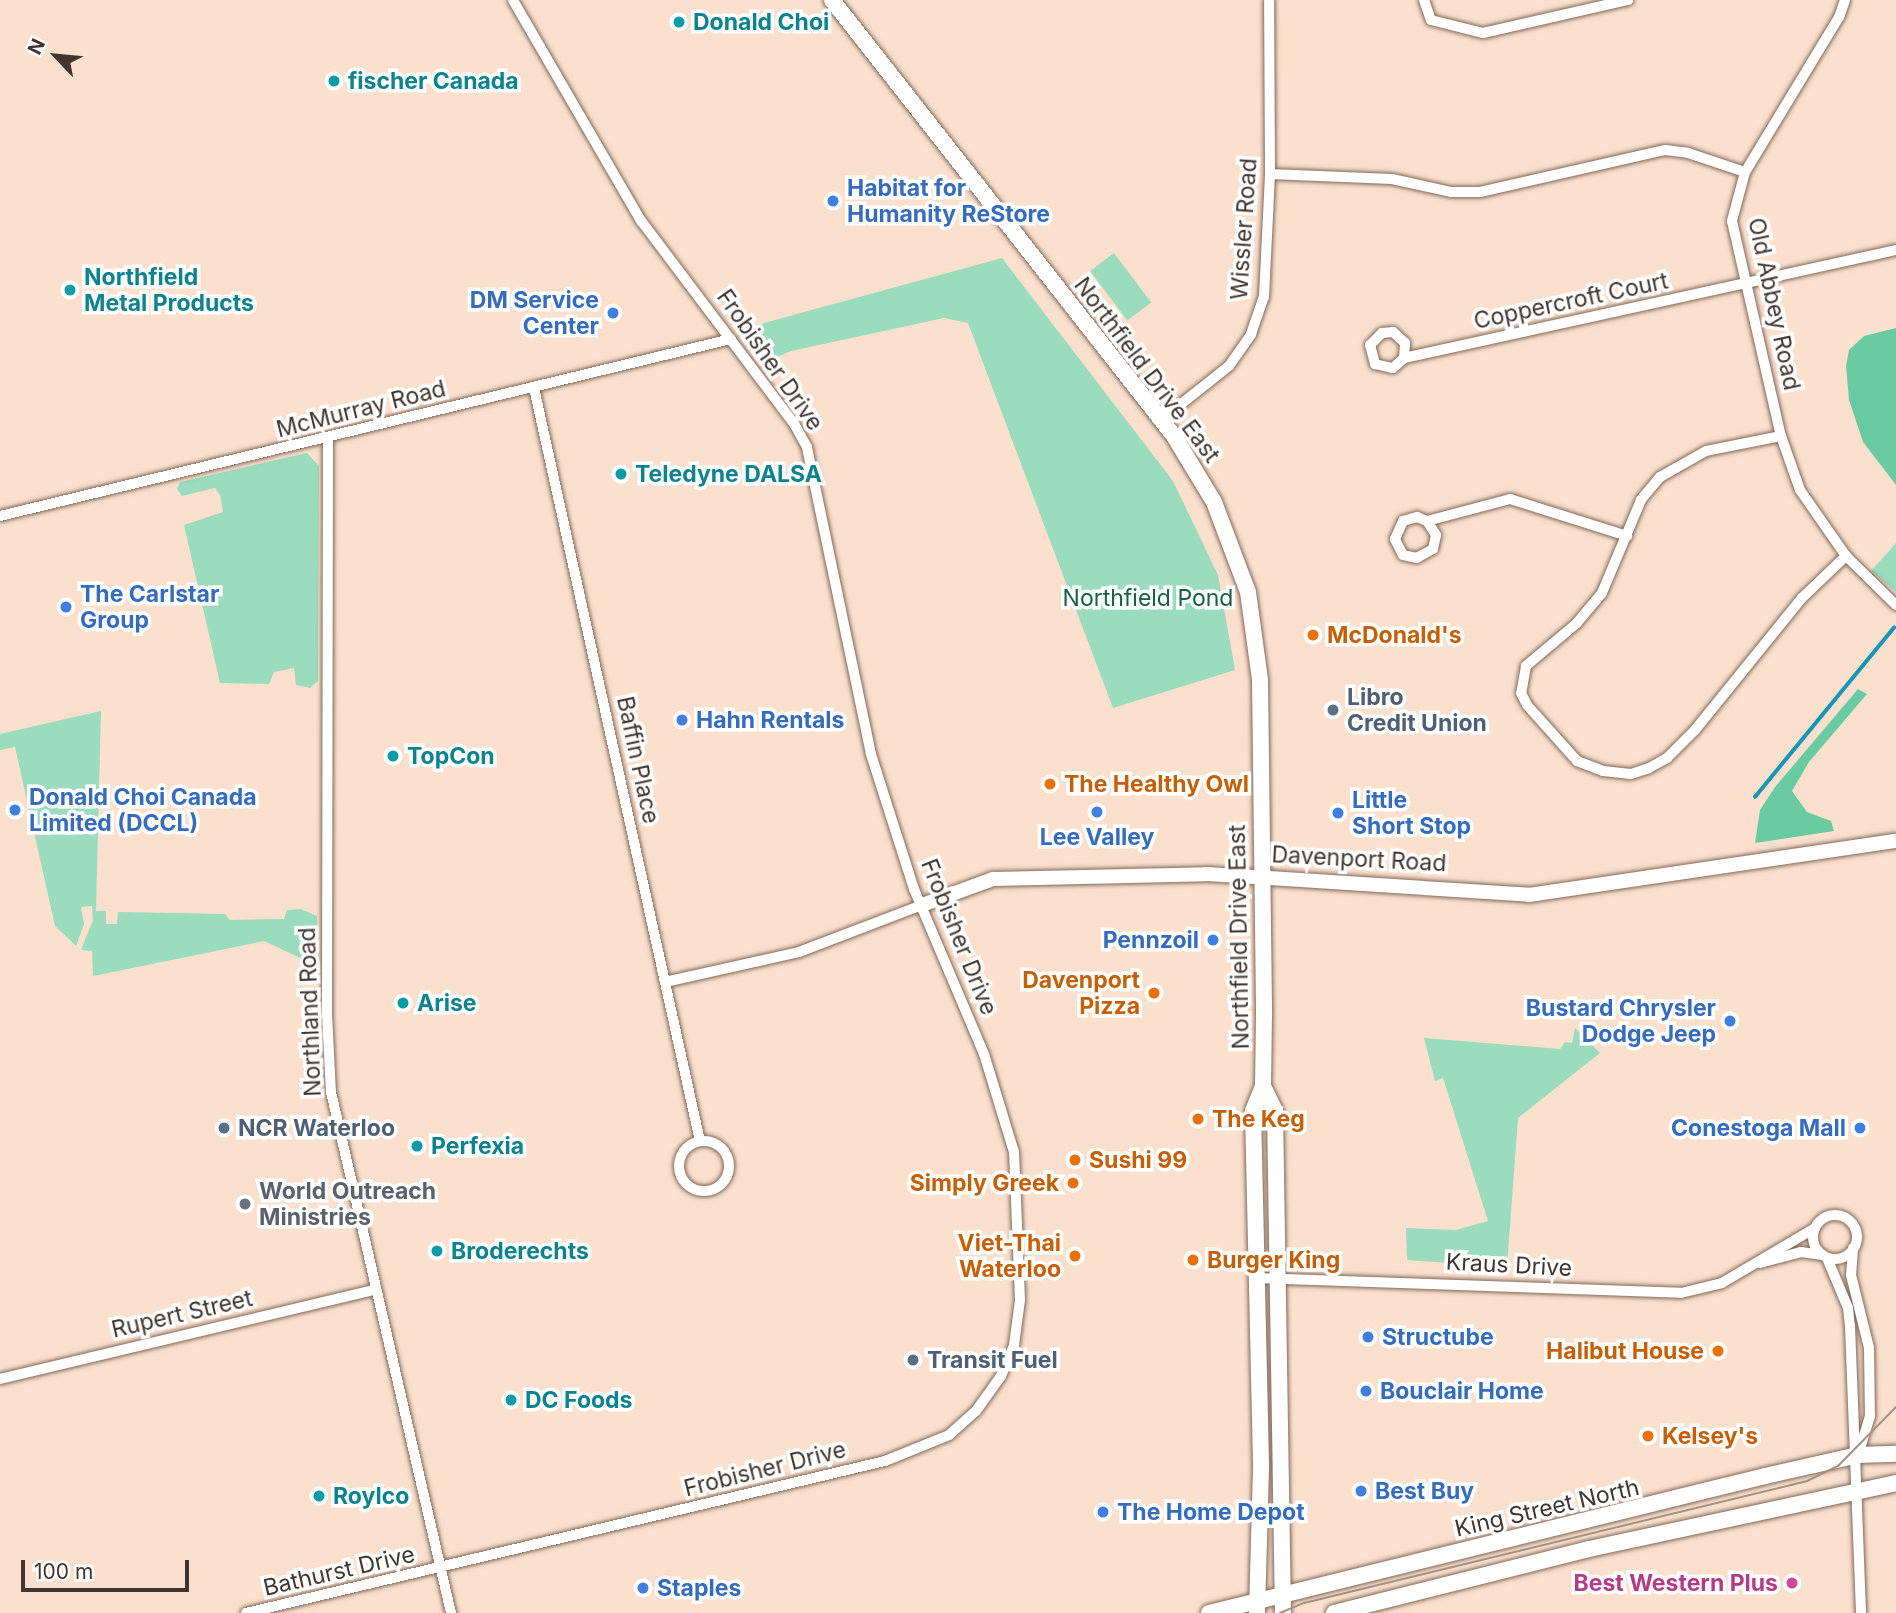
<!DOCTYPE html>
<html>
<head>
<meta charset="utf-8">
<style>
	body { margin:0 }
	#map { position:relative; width:1896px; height:1613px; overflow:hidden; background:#fbe0ce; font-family:Inter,sans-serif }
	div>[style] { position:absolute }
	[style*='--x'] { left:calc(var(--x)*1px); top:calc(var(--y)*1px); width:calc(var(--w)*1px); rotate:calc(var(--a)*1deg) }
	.green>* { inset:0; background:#9bdbbe; transform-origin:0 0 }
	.forest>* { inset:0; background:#6acba3 }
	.stream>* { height:3.5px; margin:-1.75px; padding:0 1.75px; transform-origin:1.75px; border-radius:1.75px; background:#1797b6 }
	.roads { filter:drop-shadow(0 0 2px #81695a) drop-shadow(0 0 2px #81695a) }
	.minor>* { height:10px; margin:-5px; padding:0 5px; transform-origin:5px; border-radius:5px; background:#fff }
	.minor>.ring { margin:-5px; padding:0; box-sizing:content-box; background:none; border:10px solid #fff; border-radius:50% }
	.tertiary>* { height:14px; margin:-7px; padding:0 7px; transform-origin:7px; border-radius:7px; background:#fff }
	.secondary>* { height:16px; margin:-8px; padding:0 8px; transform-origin:8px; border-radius:8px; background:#fff }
	.tram>* { height:2px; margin:-1px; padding:0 1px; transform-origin:1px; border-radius:1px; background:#a49084 }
	.dots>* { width:19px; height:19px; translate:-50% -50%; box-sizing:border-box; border:4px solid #fff; border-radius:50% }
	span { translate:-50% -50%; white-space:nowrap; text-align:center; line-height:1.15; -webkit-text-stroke:7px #fff; paint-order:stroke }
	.culture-label { font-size:23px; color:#0d838f; font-weight:700 }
	.left { translate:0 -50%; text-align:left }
	.shop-label { font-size:23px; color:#366cbe; font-weight:700 }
	.right { translate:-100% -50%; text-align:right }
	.street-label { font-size:23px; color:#41362f }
	.park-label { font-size:23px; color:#166147 }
	.food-label { font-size:23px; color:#c56008; font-weight:700 }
	.service-label { font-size:23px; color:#4e5e75; font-weight:700 }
	.worship-label { font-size:23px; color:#5b616d; font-weight:700 }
	.hotel-label { font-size:23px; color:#b23c85; font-weight:700 }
	.north { position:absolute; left:21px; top:21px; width:70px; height:70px; -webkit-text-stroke:5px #fff; paint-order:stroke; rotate:296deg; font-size:19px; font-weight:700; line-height:28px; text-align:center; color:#41362f }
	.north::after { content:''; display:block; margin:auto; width:24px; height:32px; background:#41362f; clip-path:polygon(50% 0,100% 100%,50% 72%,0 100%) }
	.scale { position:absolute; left:21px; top:1560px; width:168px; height:32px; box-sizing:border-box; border:4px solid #41362f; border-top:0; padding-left:9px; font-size:21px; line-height:24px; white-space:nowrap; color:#41362f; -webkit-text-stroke:5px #fff; paint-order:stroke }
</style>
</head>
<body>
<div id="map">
	<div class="green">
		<i style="left:1114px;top:253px;width:62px;height:30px;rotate:53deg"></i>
		<i style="clip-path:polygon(1002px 258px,1173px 481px,1218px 575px,1235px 670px,1113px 708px,968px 323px,944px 318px,791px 351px,765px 362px,746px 336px,764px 323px)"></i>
		<i style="clip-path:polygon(307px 453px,319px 466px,318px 681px,310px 688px,296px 685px,294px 668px,274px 672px,269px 684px,220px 683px,184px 525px,223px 512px,220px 495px,215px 488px,182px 496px,177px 489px,180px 482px)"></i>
		<i style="clip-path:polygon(1896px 543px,1896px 592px,1871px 571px)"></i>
		<i style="clip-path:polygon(101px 711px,96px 911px,106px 911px,106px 924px,117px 924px,118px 912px,225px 914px,230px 920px,284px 919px,287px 910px,301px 909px,317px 916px,317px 960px,309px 962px,264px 941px,93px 976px,92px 951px,81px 950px,93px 920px,92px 906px,81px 907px,84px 924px,76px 946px,55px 926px,15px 747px,0 750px,0 734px)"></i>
		<i style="clip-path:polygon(1575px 1028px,1600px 1053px,1518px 1118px,1507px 1267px,1407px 1260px,1406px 1228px,1456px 1230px,1488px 1221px,1443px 1078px,1435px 1081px,1424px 1038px,1560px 1049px,1565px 1042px,1572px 1043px)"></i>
	</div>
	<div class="forest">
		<i style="clip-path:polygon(1896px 328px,1896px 485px,1863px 442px,1849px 400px,1846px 366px,1849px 350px,1864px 336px)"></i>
		<i style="clip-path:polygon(1858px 689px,1867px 694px,1809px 762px,1792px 791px,1807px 812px,1831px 821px,1834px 831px,1755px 843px,1760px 810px,1775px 787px)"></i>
	</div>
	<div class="stream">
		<i style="--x:1755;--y:797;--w:219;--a:-50.6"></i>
	</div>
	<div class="roads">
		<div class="minor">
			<i style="--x:1424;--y:0;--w:21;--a:71"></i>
			<i style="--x:1431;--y:20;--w:54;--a:14"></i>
			<i style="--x:1483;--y:33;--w:149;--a:-12.8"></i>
			<i style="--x:1845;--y:0;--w:18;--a:109"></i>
			<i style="--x:1839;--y:17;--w:181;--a:121.2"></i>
			<i style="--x:1745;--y:172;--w:51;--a:104.9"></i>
			<i style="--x:1732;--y:221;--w:221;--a:77.2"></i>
			<i style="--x:1781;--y:436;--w:57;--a:70.6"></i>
			<i style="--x:1800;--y:490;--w:80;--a:55.1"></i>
			<i style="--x:1846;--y:556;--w:70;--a:44.4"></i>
			<i style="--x:1270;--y:174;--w:122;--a:2.3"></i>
			<i style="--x:1392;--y:179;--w:60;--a:12.4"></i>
			<i style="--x:1451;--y:192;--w:29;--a:0"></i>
			<i style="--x:1480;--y:192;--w:190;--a:-12.8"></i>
			<i style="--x:1665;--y:150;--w:23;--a:7"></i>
			<i style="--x:1688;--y:153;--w:60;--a:18.4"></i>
			<i style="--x:1404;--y:358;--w:15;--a:-86"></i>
			<i style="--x:1405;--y:343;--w:16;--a:-137"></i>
			<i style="--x:1393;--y:332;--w:11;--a:175"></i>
			<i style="--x:1382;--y:333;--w:17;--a:135"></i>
			<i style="--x:1370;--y:345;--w:20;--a:75"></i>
			<i style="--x:1375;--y:364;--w:18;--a:13"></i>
			<i style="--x:1393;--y:368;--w:15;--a:-42"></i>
			<i style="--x:1404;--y:358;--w:504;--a:-12.38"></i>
			<i style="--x:534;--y:388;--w:771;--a:77.57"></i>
			<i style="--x:1161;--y:420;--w:87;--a:-38.5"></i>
			<i style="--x:1229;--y:366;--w:39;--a:-55"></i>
			<i style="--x:1251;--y:334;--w:39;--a:-71"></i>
			<i style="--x:1264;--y:297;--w:123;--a:-87.2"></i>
			<i style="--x:1270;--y:174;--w:174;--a:-90.3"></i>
			<i style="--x:1781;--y:436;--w:76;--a:168.7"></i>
			<i style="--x:1706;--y:451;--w:53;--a:150.5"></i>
			<i style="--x:1660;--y:477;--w:30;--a:130"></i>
			<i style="--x:1641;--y:500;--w:101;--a:112.8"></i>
			<i style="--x:1602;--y:593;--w:39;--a:130"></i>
			<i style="--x:1577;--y:623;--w:67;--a:139.9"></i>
			<i style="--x:1526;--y:666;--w:27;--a:100"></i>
			<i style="--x:1521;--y:693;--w:13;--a:63"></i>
			<i style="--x:1527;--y:705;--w:75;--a:48.2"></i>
			<i style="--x:1577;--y:761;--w:28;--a:21"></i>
			<i style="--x:1603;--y:771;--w:28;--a:6"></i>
			<i style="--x:1631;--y:774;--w:19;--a:-18"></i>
			<i style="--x:1649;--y:768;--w:21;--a:-29"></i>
			<i style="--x:1667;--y:758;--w:40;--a:-45"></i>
			<i style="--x:1695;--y:730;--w:170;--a:-51"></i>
			<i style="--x:1802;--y:598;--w:61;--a:-43.7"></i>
			<i style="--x:328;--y:438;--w:576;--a:90.1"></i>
			<i style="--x:327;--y:1014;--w:78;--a:87.1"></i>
			<i style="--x:331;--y:1092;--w:535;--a:77.03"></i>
			<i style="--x:0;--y:516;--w:752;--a:-13.61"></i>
			<i style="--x:1427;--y:521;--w:17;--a:57"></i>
			<i style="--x:1436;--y:535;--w:14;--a:102"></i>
			<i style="--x:1433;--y:549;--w:18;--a:151"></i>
			<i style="--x:1417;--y:558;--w:14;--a:-168"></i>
			<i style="--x:1403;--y:555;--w:18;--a:-117"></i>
			<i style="--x:1395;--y:539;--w:20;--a:-66"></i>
			<i style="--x:1403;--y:521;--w:15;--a:-16"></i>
			<i style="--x:1417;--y:517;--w:11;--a:22"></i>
			<i style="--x:1427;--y:521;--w:86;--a:-14.8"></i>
			<i style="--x:1510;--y:499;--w:123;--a:17.5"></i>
			<i style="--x:665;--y:982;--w:137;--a:-12.6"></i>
			<i style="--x:799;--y:952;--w:132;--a:-20.9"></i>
			<i class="ring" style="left:679px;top:1141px;width:40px;height:40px"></i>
			<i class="ring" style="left:1813px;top:1215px;width:34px;height:34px"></i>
			<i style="--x:1853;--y:1248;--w:27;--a:94"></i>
			<i style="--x:1851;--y:1275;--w:75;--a:76.1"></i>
			<i style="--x:1869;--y:1348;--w:68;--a:89.2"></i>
			<i style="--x:1870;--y:1416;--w:41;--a:107.1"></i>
			<i style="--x:1827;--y:1258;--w:54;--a:67.2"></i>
			<i style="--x:1848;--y:1308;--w:18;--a:84"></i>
			<i style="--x:1850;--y:1326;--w:287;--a:87.8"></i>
			<i style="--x:1760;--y:1263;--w:42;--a:-15"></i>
			<i style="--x:1801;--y:1252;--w:22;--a:8"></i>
			<i style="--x:1256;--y:1278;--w:425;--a:2"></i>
			<i style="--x:1681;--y:1293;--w:42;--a:-13.7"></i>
			<i style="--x:1722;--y:1283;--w:108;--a:-30.6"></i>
			<i style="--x:0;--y:1379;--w:384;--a:-13.4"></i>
			<i style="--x:246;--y:1613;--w:657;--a:-13.38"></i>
			<i style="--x:885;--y:1461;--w:69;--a:-22.1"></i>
			<i style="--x:949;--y:1435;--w:36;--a:-42"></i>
			<i style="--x:976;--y:1411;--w:43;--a:-54.5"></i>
			<i style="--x:1001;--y:1376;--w:34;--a:-67"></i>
			<i style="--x:1014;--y:1345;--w:45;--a:-82.4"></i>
			<i style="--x:1020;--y:1300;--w:148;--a:-92.3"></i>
			<i style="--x:1014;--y:1152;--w:102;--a:-107"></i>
			<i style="--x:984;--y:1054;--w:179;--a:-113"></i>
			<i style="--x:914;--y:889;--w:142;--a:-107.7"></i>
			<i style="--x:871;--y:754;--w:314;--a:-101.8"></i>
			<i style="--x:807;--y:447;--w:25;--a:-119"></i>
			<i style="--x:795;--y:425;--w:256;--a:-127"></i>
			<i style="--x:641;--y:221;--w:255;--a:-120.1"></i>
		</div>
		<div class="tertiary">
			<i style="--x:922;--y:905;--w:76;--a:-20.1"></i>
			<i style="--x:993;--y:879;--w:214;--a:-1.3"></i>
			<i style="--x:1207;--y:874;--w:323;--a:3.7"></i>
			<i style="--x:1529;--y:895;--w:371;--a:-8.4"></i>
		</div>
		<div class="secondary">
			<i style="--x:832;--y:0;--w:554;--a:51.89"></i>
			<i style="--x:1174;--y:436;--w:77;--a:58.8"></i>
			<i style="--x:1214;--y:502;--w:96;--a:69.3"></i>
			<i style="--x:1248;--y:592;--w:89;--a:82.2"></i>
			<i style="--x:1260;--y:680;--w:335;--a:89.3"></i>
			<i style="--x:1264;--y:1015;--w:71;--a:90.8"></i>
			<i style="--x:1263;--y:1086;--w:27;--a:112"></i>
			<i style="--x:1253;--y:1111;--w:357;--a:88.7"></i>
			<i style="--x:1261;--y:1468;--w:145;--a:91.6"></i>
			<i style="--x:1263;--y:1086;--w:28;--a:64"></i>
			<i style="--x:1275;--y:1111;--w:502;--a:89.09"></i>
			<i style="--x:1209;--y:1613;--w:573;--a:-13.84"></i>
			<i style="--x:1765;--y:1476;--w:95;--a:-12.7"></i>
			<i style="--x:1858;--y:1455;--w:38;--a:-2"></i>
			<i style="--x:1334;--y:1613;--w:263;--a:-14.1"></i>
			<i style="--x:1589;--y:1549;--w:314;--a:-12.1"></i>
		</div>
	</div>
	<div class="tram">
		<i style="--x:1280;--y:1613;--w:26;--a:-23"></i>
		<i style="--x:1304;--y:1603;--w:518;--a:-13.63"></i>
		<i style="--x:1807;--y:1481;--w:34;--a:-26"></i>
		<i style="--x:1838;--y:1466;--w:83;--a:-45.5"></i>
	</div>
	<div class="dots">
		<i style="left:679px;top:22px;background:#0f9aa8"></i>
		<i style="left:334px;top:81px;background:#0f9aa8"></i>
		<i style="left:833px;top:201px;background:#3f7fe0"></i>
		<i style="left:70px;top:290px;background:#0f9aa8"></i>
		<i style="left:613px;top:313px;background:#3f7fe0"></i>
		<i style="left:621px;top:474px;background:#0f9aa8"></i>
		<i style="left:66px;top:607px;background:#3f7fe0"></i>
		<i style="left:1313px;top:635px;background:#e8710a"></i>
		<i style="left:1333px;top:710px;background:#5c6f8a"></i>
		<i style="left:682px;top:720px;background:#3f7fe0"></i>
		<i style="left:393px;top:756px;background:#0f9aa8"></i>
		<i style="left:1050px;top:784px;background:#e8710a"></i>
		<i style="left:15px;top:810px;background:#3f7fe0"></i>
		<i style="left:1097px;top:812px;background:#3f7fe0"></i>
		<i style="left:1338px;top:813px;background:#3f7fe0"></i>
		<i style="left:1213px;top:940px;background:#3f7fe0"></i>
		<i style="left:1154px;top:993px;background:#e8710a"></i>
		<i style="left:403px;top:1003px;background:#0f9aa8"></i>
		<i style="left:1730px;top:1021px;background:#3f7fe0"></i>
		<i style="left:1198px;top:1119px;background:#e8710a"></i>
		<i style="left:224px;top:1128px;background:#5c6f8a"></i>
		<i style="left:1860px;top:1128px;background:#3f7fe0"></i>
		<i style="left:417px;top:1146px;background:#0f9aa8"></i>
		<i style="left:1075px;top:1160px;background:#e8710a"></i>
		<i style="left:1073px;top:1183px;background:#e8710a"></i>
		<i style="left:245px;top:1204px;background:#6b7280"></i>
		<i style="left:437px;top:1251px;background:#0f9aa8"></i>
		<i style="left:1075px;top:1256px;background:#e8710a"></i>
		<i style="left:1193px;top:1260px;background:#e8710a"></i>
		<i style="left:1368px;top:1337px;background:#3f7fe0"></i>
		<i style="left:1718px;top:1351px;background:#e8710a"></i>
		<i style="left:913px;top:1360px;background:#5c6f8a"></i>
		<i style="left:1366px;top:1391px;background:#3f7fe0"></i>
		<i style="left:511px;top:1400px;background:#0f9aa8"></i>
		<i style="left:1648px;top:1436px;background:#e8710a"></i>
		<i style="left:1361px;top:1491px;background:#3f7fe0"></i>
		<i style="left:319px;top:1496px;background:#0f9aa8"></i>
		<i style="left:1103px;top:1512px;background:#3f7fe0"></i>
		<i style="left:1792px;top:1583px;background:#d1479c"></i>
		<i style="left:643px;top:1588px;background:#3f7fe0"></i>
	</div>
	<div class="culture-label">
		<span class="left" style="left:693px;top:22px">Donald Choi</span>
		<span class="left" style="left:348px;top:81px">fischer Canada</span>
		<span class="left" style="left:84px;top:290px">Northfield<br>Metal Products</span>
		<span class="left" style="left:635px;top:474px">Teledyne DALSA</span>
		<span class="left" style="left:407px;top:756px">TopCon</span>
		<span class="left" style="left:417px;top:1003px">Arise</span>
		<span class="left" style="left:431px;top:1146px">Perfexia</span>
		<span class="left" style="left:451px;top:1251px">Broderechts</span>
		<span class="left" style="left:525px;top:1400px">DC Foods</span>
		<span class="left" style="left:333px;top:1496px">Roylco</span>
	</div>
	<div class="shop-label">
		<span class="left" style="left:847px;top:201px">Habitat for<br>Humanity ReStore</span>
		<span class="right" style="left:599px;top:313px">DM Service<br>Center</span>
		<span class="left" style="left:80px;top:607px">The Carlstar<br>Group</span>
		<span class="left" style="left:696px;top:720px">Hahn Rentals</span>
		<span class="left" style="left:29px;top:810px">Donald Choi Canada<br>Limited (DCCL)</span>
		<span class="left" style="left:1352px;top:813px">Little<br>Short Stop</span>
		<span style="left:1097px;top:837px">Lee Valley</span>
		<span class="right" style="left:1199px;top:940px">Pennzoil</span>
		<span class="right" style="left:1716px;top:1021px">Bustard Chrysler<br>Dodge Jeep</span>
		<span class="right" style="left:1846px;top:1128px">Conestoga Mall</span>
		<span class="left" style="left:1382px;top:1337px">Structube</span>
		<span class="left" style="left:1380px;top:1391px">Bouclair Home</span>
		<span class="left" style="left:1375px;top:1491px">Best Buy</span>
		<span class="left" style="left:1117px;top:1512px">The Home Depot</span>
		<span class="left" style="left:657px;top:1588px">Staples</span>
	</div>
	<div class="street-label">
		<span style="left:1244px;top:229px;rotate:-86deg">Wissler Road</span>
		<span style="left:1571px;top:301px;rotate:-12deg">Coppercroft Court</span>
		<span style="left:1774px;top:304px;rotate:78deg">Old Abbey Road</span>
		<span style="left:770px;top:360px;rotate:55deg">Frobisher Drive</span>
		<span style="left:1147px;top:370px;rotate:53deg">Northfield Drive East</span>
		<span style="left:361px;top:409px;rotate:-14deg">McMurray Road</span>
		<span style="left:638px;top:760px;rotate:78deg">Baffin Place</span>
		<span style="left:1359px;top:859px;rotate:3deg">Davenport Road</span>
		<span style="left:959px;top:937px;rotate:68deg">Frobisher Drive</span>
		<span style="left:1239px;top:937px;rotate:-91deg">Northfield Drive East</span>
		<span style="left:310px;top:1012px;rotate:-92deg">Northland Road</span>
		<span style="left:1509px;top:1265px;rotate:3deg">Kraus Drive</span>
		<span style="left:182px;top:1314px;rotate:-13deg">Rupert Street</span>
		<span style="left:765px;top:1469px;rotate:-14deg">Frobisher Drive</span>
		<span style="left:1547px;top:1508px;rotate:-13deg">King Street North</span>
		<span style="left:339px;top:1571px;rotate:-13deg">Bathurst Drive</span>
	</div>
	<div class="park-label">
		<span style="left:1148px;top:598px">Northfield Pond</span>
	</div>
	<div class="food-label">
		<span class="left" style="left:1327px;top:635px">McDonald's</span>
		<span class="left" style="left:1064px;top:784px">The Healthy Owl</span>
		<span class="right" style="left:1140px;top:993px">Davenport<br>Pizza</span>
		<span class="left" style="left:1212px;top:1119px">The Keg</span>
		<span class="left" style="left:1089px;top:1160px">Sushi 99</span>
		<span class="right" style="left:1059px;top:1183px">Simply Greek</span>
		<span class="right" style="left:1061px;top:1256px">Viet-Thai<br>Waterloo</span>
		<span class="left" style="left:1207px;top:1260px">Burger King</span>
		<span class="right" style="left:1704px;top:1351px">Halibut House</span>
		<span class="left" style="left:1662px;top:1436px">Kelsey's</span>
	</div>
	<div class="service-label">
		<span class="left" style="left:1347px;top:710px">Libro<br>Credit Union</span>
		<span class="left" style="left:238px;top:1128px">NCR Waterloo</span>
		<span class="left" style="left:927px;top:1360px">Transit Fuel</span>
	</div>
	<div class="worship-label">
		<span class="left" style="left:259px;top:1204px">World Outreach<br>Ministries</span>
	</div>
	<div class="hotel-label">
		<span class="right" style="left:1778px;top:1583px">Best Western Plus</span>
	</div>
	<div class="north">N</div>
	<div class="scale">100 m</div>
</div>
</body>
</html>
